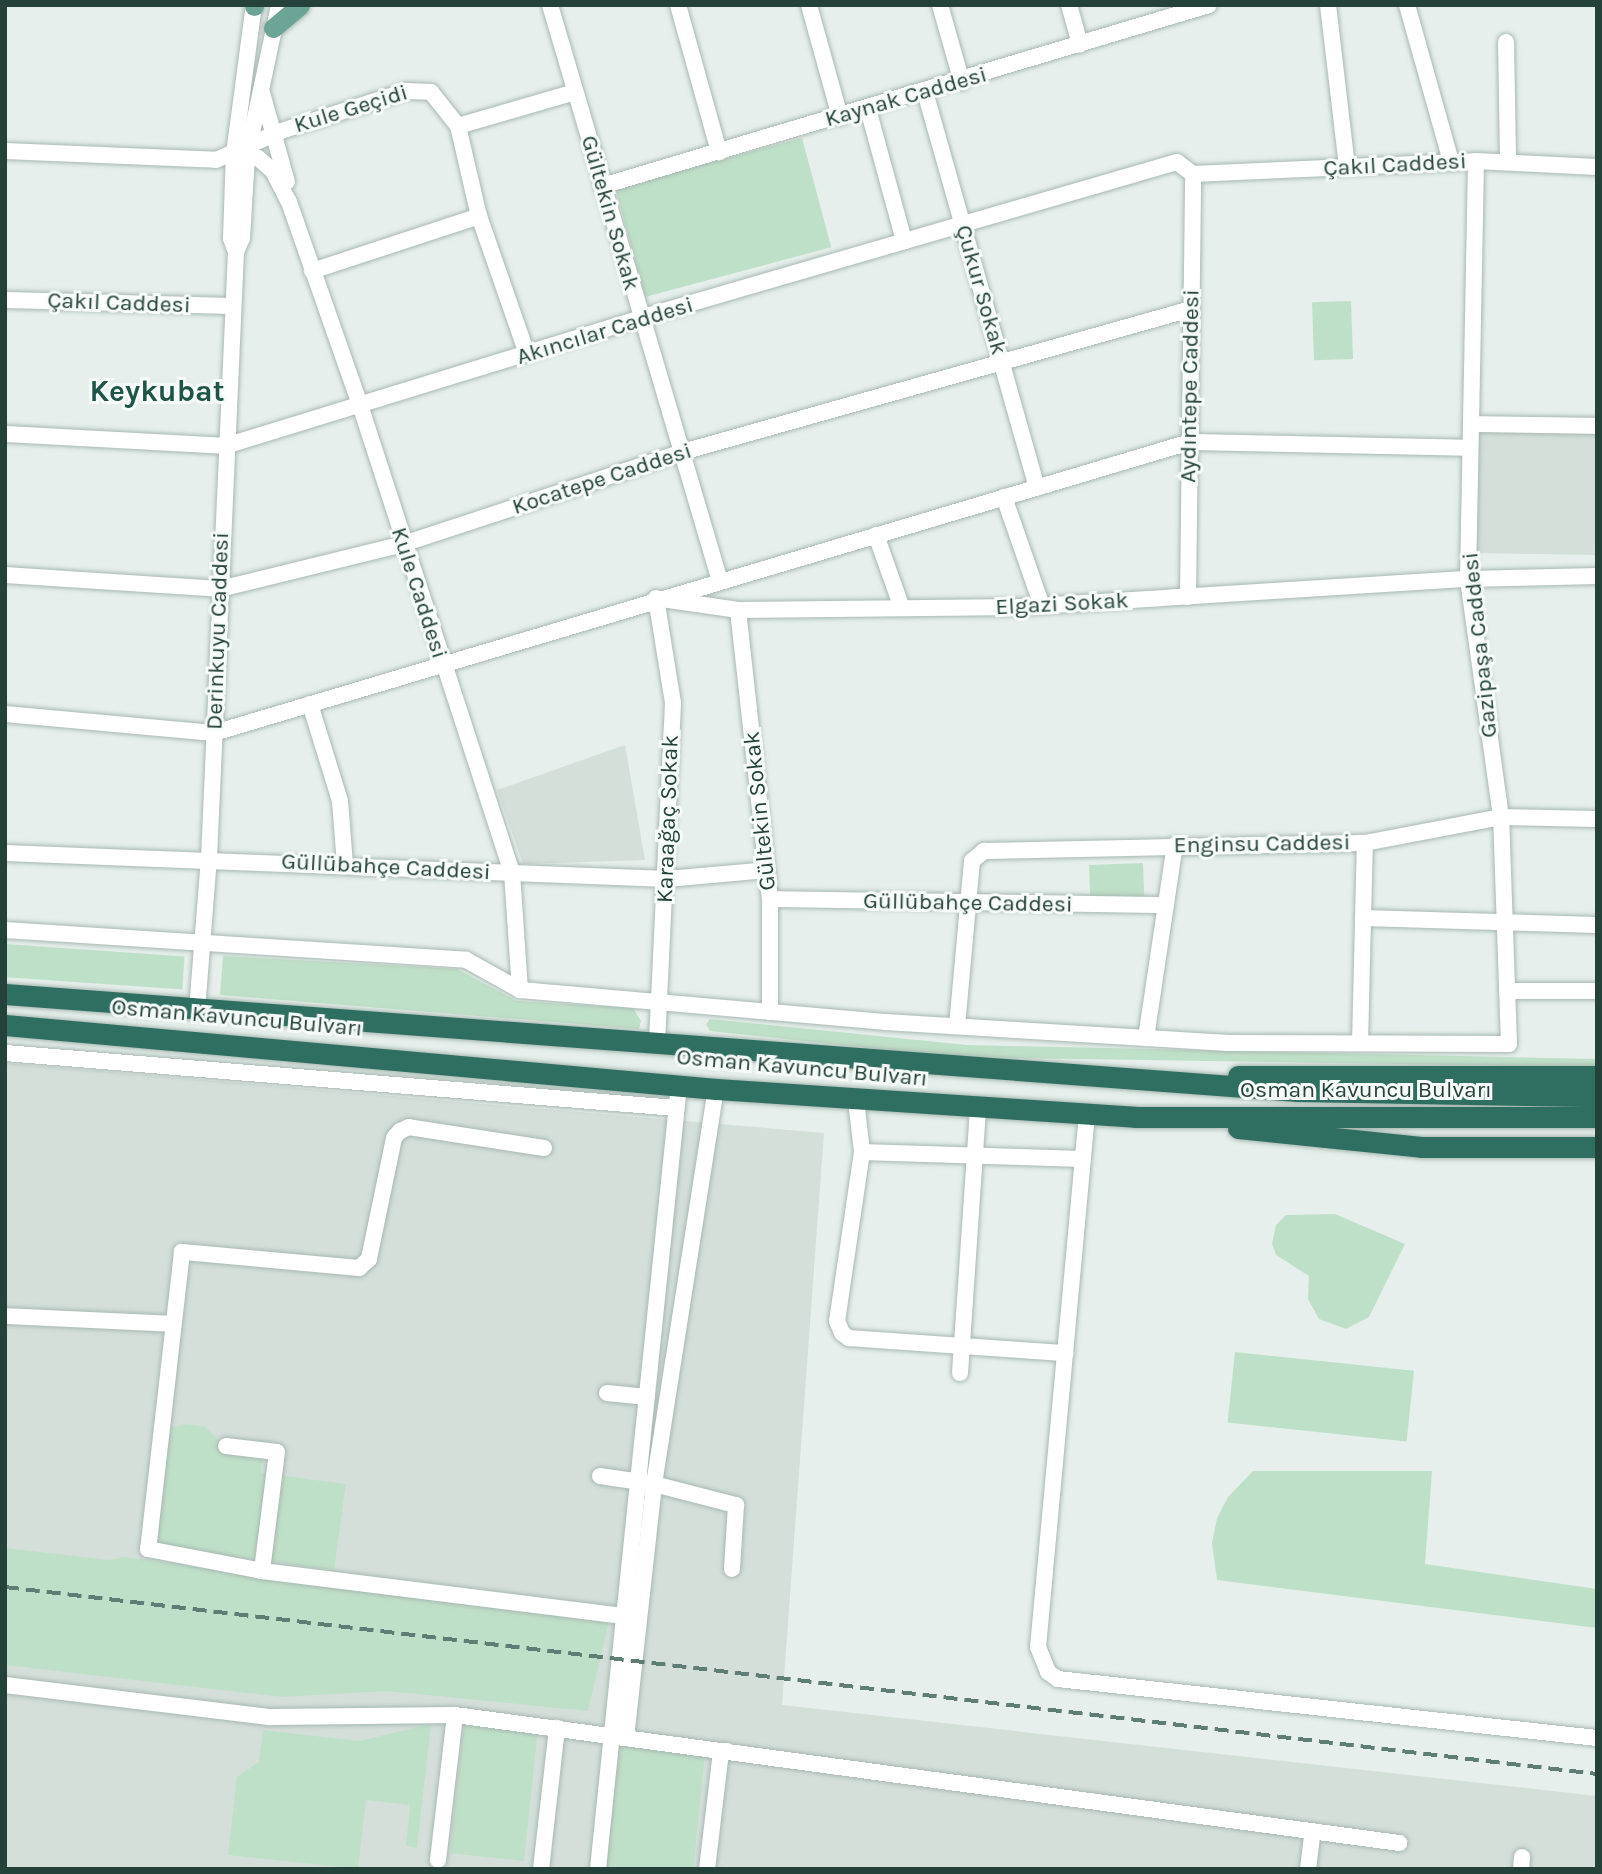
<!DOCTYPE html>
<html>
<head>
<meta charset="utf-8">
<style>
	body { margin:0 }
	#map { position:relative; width:1602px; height:1874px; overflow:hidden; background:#e6efeb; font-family:Karla,sans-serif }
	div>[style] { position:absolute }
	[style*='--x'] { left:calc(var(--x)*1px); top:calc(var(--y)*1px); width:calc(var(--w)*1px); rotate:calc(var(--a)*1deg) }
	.built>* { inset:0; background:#d4dfda; transform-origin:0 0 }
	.green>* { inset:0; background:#bfe0c8; transform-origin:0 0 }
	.roads { filter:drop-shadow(0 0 2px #a8b8b2) drop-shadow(0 0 2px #a8b8b2) }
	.minor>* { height:16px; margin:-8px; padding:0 8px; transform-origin:8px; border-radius:8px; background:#fff }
	.major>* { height:19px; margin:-9.5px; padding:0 9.5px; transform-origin:9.5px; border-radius:9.5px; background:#6aa596 }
	.highway>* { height:21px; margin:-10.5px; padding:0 10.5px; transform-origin:10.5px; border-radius:10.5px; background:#2f6f62 }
	.rail>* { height:3.5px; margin-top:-1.75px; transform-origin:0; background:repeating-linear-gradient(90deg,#5f7d75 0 14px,transparent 0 21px) }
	span { translate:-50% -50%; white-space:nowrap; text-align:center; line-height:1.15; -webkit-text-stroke:6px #f7fbf9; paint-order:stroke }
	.street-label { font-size:23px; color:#24423a }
	.district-label { font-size:30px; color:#1f5548; font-weight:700 }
	.frame { position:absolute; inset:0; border:7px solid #24423a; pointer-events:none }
</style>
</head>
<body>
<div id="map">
	<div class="built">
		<i style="left:1476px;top:429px;width:121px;height:124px;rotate:1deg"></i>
		<i style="clip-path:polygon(625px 745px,645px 860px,523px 864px,497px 790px)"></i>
		<i style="clip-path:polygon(5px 1063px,824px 1133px,782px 1705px,1597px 1796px,1597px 1869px,5px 1869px)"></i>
	</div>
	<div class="green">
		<i style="left:802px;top:138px;width:113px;height:193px;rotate:75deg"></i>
		<i style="left:1351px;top:301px;width:58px;height:39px;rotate:88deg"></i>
		<i style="left:1143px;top:863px;width:36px;height:54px;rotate:88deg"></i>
		<i style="left:5px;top:944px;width:180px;height:33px;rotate:4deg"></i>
		<i style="clip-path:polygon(223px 956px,457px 969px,517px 1001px,633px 1008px,641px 1021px,639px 1029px,220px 995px)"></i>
		<i style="clip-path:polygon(710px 1019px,967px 1045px,1597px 1059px,1597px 1067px,954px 1057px,710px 1031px,706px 1024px)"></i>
		<i style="clip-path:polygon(1335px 1214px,1405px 1244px,1369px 1317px,1346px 1329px,1319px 1319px,1308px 1299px,1309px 1276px,1276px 1255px,1272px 1244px,1276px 1225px,1286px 1215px)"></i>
		<i style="left:1235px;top:1352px;width:180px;height:71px;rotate:6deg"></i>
		<i style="clip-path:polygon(186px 1424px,205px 1427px,228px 1449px,263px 1454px,261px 1473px,346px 1484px,334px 1570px,148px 1545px,163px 1440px,171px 1428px)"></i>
		<i style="clip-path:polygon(1253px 1471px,1432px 1471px,1425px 1564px,1597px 1589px,1597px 1628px,1217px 1580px,1212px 1543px,1217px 1518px,1228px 1497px)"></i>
		<i style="clip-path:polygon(5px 1548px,109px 1560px,124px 1557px,609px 1621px,588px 1711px,386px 1691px,283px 1697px,5px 1665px)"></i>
		<i style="clip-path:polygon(431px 1724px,417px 1848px,406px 1846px,410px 1805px,366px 1800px,358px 1869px,228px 1855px,237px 1777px,259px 1762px,263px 1730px,359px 1741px)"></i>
		<i style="left:464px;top:1724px;width:74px;height:130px;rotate:6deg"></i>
		<i style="left:616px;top:1741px;width:90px;height:129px;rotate:6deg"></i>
	</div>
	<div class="roads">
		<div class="minor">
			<i style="--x:550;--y:5;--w:601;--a:73.56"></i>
			<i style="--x:678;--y:5;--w:153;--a:74.4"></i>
			<i style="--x:809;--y:5;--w:116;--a:74.5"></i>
			<i style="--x:940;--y:5;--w:80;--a:74.1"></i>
			<i style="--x:1069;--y:5;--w:41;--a:74.2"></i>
			<i style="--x:1328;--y:5;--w:163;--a:83.3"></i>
			<i style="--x:1407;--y:5;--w:163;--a:74.3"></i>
			<i style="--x:1506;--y:42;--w:120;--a:89"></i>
			<i style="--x:925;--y:92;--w:411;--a:74.2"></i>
			<i style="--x:262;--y:93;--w:92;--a:74.3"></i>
			<i style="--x:868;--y:109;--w:137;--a:74.7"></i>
			<i style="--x:458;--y:126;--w:122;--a:-16.2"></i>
			<i style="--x:5;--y:151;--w:211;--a:2.4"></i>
			<i style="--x:216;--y:160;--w:71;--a:-24"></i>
			<i style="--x:281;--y:131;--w:131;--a:-17.7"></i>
			<i style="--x:406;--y:91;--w:25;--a:2"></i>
			<i style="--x:431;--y:92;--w:43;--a:51.5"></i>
			<i style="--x:458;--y:126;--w:92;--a:76.9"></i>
			<i style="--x:479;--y:216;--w:146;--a:70.8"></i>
			<i style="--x:234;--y:154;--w:24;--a:9"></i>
			<i style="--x:258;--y:158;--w:20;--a:41"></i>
			<i style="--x:273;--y:171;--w:35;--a:63"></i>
			<i style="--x:289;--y:202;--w:218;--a:70.7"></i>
			<i style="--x:361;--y:408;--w:489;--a:72"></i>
			<i style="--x:512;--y:873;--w:117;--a:86.1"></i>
			<i style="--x:1193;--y:174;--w:283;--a:-2.6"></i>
			<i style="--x:1476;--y:161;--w:121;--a:2.8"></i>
			<i style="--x:602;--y:186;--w:633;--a:-16.6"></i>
			<i style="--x:236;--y:252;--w:15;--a:-110"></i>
			<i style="--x:231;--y:238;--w:84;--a:-88"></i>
			<i style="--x:234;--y:154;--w:150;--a:-82.4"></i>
			<i style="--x:312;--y:271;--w:176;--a:-18.2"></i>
			<i style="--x:5;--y:300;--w:227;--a:1.5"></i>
			<i style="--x:1471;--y:424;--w:126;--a:0.9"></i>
			<i style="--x:5;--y:434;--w:220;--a:3.1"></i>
			<i style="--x:225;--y:446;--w:434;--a:-17.1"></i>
			<i style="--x:640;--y:318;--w:559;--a:-16.2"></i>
			<i style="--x:1177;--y:162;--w:20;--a:37"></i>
			<i style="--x:1004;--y:497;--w:115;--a:70.8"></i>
			<i style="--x:876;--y:535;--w:77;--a:70.4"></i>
			<i style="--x:5;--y:575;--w:215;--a:3.7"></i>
			<i style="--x:220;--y:589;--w:188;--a:-13.8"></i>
			<i style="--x:403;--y:544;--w:291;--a:-18.2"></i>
			<i style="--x:679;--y:453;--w:532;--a:-15.71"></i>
			<i style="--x:1188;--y:597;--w:423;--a:-89.3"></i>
			<i style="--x:656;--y:598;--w:106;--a:80.8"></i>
			<i style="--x:673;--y:703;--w:339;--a:92.7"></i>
			<i style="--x:662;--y:599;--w:77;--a:8.2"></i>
			<i style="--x:738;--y:610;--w:282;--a:-0.6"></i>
			<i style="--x:1020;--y:607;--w:449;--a:-3.6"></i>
			<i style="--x:1468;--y:579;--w:129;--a:-1.3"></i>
			<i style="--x:738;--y:610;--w:291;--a:83.7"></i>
			<i style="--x:770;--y:899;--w:113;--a:90"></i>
			<i style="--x:310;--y:704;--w:102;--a:72.8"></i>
			<i style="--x:340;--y:801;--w:63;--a:85.5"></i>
			<i style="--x:5;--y:714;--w:210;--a:5.2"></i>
			<i style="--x:214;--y:733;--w:1018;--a:-16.6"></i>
			<i style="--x:1190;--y:442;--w:280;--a:1.2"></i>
			<i style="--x:5;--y:853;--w:663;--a:2.25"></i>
			<i style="--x:667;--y:879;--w:100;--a:-5.1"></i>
			<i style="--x:770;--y:899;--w:396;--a:0.9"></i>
			<i style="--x:1363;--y:918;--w:234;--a:1.7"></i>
			<i style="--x:5;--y:930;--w:462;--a:3.7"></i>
			<i style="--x:466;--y:960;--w:62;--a:29.1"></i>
			<i style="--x:520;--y:990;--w:366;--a:5"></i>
			<i style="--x:885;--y:1022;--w:344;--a:3.5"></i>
			<i style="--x:1228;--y:1043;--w:281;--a:0.2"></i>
			<i style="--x:1509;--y:1044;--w:227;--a:-92"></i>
			<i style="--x:1501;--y:817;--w:240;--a:-97.9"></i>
			<i style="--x:1468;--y:579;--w:418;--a:-88.9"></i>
			<i style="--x:1507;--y:991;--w:90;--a:0"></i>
			<i style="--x:197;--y:1010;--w:152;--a:-85.5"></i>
			<i style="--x:209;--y:858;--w:607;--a:-87.45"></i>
			<i style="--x:236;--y:252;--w:15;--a:-67"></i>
			<i style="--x:242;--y:238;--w:82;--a:-86.5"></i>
			<i style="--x:247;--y:156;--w:154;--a:-78"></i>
			<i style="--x:957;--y:1026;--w:166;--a:-84.8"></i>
			<i style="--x:972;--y:861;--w:16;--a:-40"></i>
			<i style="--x:984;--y:851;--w:381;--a:-1.2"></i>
			<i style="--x:1365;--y:843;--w:138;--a:-10.8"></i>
			<i style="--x:1501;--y:817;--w:96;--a:1.2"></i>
			<i style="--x:1146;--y:1038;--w:195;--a:-81.5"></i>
			<i style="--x:1360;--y:1043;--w:200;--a:-88.6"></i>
			<i style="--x:5;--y:1053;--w:673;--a:4.69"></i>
			<i style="--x:856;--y:1100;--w:52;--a:83.4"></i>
			<i style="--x:862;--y:1152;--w:171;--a:98.4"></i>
			<i style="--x:837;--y:1321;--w:13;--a:67"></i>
			<i style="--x:842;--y:1333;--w:9;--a:36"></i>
			<i style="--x:849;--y:1338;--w:217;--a:4"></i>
			<i style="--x:1087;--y:1114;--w:535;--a:95.25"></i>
			<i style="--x:1038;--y:1647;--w:27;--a:68"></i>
			<i style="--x:1048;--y:1672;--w:12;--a:35"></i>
			<i style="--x:1058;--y:1679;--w:542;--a:6.25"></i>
			<i style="--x:544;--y:1148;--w:137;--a:-171.2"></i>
			<i style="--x:409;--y:1127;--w:10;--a:156"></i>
			<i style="--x:400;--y:1131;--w:9;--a:131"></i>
			<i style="--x:394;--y:1138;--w:124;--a:101.7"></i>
			<i style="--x:369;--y:1259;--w:13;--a:138"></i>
			<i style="--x:359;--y:1268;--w:178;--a:-174.8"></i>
			<i style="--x:182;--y:1252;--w:299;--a:96.5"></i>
			<i style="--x:148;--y:1549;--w:116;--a:10.9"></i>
			<i style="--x:262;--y:1571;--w:366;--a:7.1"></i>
			<i style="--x:862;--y:1152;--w:221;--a:1.8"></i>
			<i style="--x:5;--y:1316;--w:168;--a:2.7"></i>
			<i style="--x:960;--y:1373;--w:267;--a:-86.1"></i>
			<i style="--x:607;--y:1393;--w:40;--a:5.7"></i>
			<i style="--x:226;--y:1446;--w:51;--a:6.7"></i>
			<i style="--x:277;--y:1452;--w:120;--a:97.2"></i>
			<i style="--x:600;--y:1476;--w:55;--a:8.4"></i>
			<i style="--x:654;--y:1484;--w:85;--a:14.4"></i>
			<i style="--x:736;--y:1505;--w:64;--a:93.6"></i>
			<i style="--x:5;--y:1685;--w:268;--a:6.9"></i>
			<i style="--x:271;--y:1717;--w:184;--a:-0.6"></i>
			<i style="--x:455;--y:1715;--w:953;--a:7.72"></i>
			<i style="--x:626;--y:1738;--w:256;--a:-83.7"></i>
			<i style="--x:654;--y:1484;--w:400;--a:-81.1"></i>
			<i style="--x:438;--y:1860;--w:146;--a:-83.3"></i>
			<i style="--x:541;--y:1869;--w:142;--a:-83.5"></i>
			<i style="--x:598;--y:1869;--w:788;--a:-84.1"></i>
			<i style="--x:707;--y:1869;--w:119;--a:-83.2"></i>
			<i style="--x:721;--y:1751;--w:6;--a:0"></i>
			<i style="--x:1308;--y:1869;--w:38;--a:-83"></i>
			<i style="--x:1521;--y:1869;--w:12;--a:-85"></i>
		</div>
		<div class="major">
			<i style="--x:254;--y:5;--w:1;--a:90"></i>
			<i style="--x:273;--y:28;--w:35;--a:-40"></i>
		</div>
		<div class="highway">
			<i style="--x:5;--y:994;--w:1296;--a:4.29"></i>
			<i style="--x:1297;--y:1091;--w:300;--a:1"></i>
			<i style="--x:5;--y:1025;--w:714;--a:5.14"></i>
			<i style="--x:716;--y:1089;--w:420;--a:3.8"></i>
			<i style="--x:1135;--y:1117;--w:462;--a:0"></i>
			<i style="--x:1238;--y:1076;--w:359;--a:0"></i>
			<i style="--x:1238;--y:1128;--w:184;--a:5.9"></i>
			<i style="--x:1421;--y:1147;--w:176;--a:0"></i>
		</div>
	</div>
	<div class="rail">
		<i style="--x:5;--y:1587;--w:1603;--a:6.7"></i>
	</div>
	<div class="street-label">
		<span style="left:906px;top:97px;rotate:-16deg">Kaynak Caddesi</span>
		<span style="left:351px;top:109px;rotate:-17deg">Kule Geçidi</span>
		<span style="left:1395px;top:165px;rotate:-3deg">Çakıl Caddesi</span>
		<span style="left:610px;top:213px;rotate:74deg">Gültekin Sokak</span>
		<span style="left:981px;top:290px;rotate:74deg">Çukur Sokak</span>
		<span style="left:119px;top:303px;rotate:2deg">Çakıl Caddesi</span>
		<span style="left:605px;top:331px;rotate:-17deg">Akıncılar Caddesi</span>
		<span style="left:1190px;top:386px;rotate:-89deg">Aydıntepe Caddesi</span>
		<span style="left:602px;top:479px;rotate:-18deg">Kocatepe Caddesi</span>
		<span style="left:419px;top:593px;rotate:72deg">Kule Caddesi</span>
		<span style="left:1062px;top:604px;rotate:-3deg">Elgazi Sokak</span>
		<span style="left:218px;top:631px;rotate:-88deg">Derinkuyu Caddesi</span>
		<span style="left:1480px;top:645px;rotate:-96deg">Gazipaşa Caddesi</span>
		<span style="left:760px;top:811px;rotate:-96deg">Gültekin Sokak</span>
		<span style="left:668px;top:819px;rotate:-88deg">Karaağaç Sokak</span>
		<span style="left:1262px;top:844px;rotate:-1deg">Enginsu Caddesi</span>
		<span style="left:386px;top:867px;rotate:3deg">Güllübahçe Caddesi</span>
		<span style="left:968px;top:903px;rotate:1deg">Güllübahçe Caddesi</span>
		<span style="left:237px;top:1018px;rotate:5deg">Osman Kavuncu Bulvarı</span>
		<span style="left:802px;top:1068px;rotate:5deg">Osman Kavuncu Bulvarı</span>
		<span style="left:1366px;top:1090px">Osman Kavuncu Bulvarı</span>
	</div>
	<div class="district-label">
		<span style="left:157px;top:391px">Keykubat</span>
	</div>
	<div class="frame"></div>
</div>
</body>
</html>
